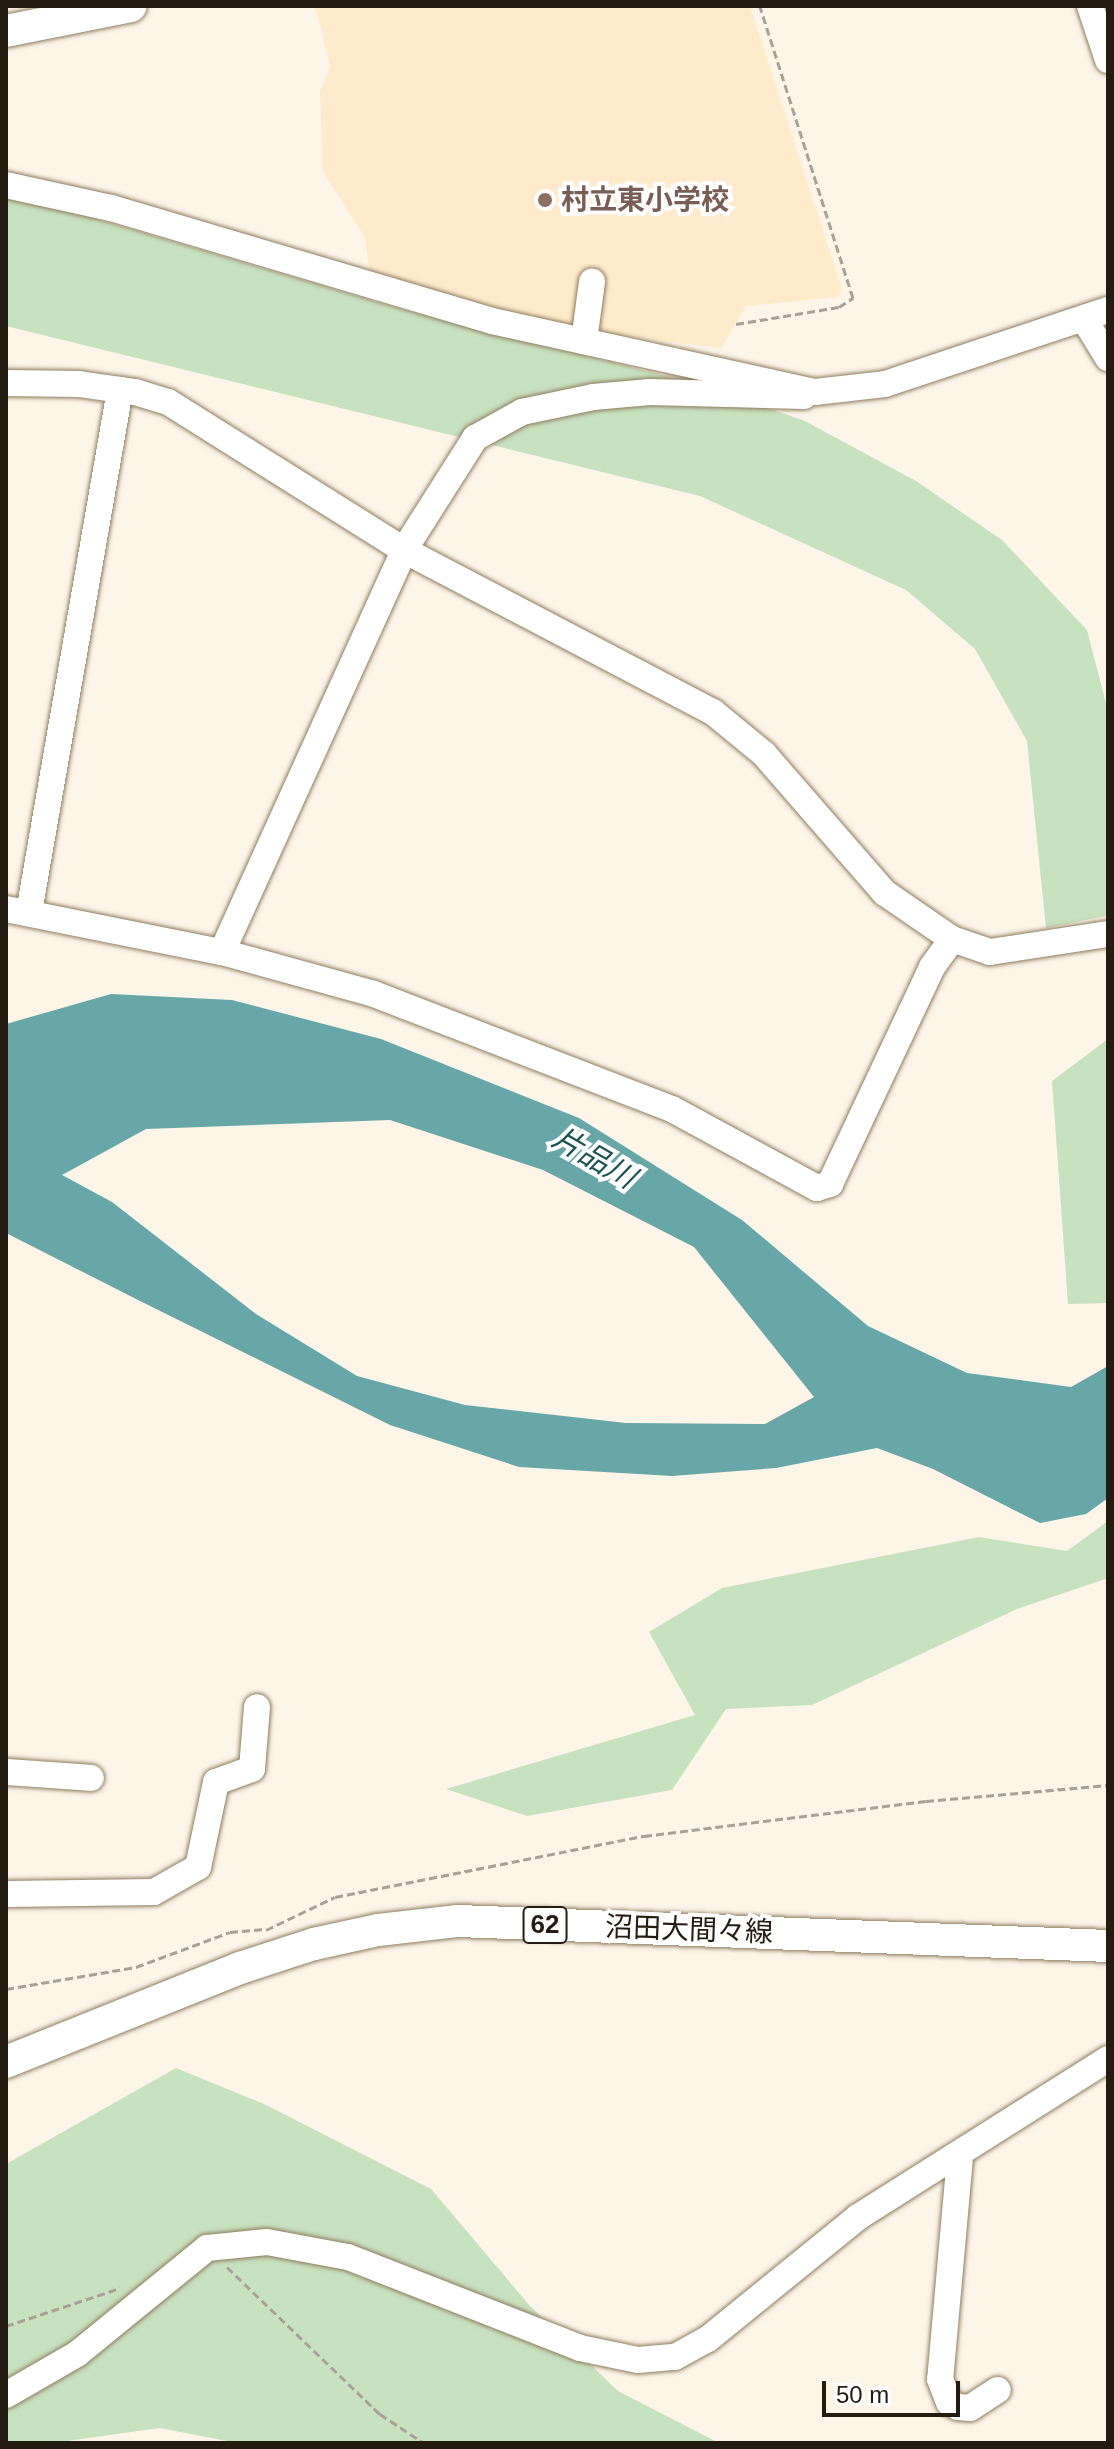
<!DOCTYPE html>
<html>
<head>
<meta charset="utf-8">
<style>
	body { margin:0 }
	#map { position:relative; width:1114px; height:2449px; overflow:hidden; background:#fdf5e8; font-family:Arial,"Noto Sans JP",sans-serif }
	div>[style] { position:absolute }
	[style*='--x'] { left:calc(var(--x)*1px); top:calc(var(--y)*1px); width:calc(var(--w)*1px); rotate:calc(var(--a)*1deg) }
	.built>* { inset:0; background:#ffebcb }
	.green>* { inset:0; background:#c7e2bf }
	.water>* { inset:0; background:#67a7a7 }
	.path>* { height:3px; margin-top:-1.5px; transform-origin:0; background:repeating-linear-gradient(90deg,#a9a195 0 8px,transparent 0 12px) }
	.roads { filter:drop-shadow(0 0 2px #8f7d5f) drop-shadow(0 0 2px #8f7d5f) }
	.minor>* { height:26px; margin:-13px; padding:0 13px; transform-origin:13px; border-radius:13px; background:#fff }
	.major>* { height:32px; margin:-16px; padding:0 16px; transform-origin:16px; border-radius:16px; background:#fff }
	.dots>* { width:22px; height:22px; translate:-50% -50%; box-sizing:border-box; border:4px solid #fff; border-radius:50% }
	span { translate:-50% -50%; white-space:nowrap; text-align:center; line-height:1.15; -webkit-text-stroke:8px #fff; paint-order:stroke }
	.shield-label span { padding:2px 6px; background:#fff; border:2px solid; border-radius:6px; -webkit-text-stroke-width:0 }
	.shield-label { font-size:26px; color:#241c11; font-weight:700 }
	.education-label { font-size:28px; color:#785e54; font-weight:700 }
	.left { translate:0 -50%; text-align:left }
	.street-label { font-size:28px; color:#241c11 }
	.water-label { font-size:30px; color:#1b5354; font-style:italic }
	.frame { position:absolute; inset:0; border:8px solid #241c11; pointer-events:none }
	.scale { position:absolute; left:822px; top:2381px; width:138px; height:36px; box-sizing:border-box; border:4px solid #241c11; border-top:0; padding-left:10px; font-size:24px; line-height:28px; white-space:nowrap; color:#241c11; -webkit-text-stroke:6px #fff; paint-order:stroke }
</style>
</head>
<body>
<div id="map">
	<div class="built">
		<i style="clip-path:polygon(315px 6px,750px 6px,842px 289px,838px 297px,746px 306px,721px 348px,567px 329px,370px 274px,365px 238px,322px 170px,320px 92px,330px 66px)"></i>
	</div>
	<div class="green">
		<i style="clip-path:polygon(6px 198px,83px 215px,404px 310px,666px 376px,803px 420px,916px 481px,1002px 540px,1087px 630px,1108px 711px,1106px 916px,1046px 928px,1027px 741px,975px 649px,906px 590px,700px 496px,6px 326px)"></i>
		<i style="clip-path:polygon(1108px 1039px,1108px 1303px,1068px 1304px,1052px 1081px)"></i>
		<i style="clip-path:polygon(1108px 1521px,1108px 1578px,1017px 1609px,812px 1705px,726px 1709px,672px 1790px,527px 1816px,446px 1789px,695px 1715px,649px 1632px,722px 1588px,979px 1537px,1067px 1551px)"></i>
		<i style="clip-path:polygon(176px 2068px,264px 2104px,431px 2189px,530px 2306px,618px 2391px,719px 2443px,237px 2443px,160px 2428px,53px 2443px,6px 2443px,6px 2164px)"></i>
	</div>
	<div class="water">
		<i style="clip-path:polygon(evenodd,111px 994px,232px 1000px,381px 1039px,579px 1118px,742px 1220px,868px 1326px,967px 1373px,1071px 1387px,1108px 1366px,1108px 1498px,1086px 1514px,1040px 1523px,933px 1469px,877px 1448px,776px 1468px,672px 1476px,519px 1467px,390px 1425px,140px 1301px,6px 1233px,6px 1024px,111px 994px,390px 1120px,543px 1170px,694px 1247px,814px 1397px,765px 1424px,626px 1423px,465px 1405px,357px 1376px,256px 1314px,112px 1202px,62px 1175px,146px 1129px,390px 1120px)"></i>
	</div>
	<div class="path">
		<i style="--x:736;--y:324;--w:104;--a:-9.4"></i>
		<i style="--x:839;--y:307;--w:17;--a:-33"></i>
		<i style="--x:853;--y:298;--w:306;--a:-107.7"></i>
		<i style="--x:266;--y:1930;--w:76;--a:-25.6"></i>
		<i style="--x:335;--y:1897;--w:315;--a:-11.2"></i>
		<i style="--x:644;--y:1836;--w:284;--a:-7.1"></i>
		<i style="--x:926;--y:1801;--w:183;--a:-5"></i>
		<i style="--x:6;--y:1989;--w:132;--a:-9.6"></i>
		<i style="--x:136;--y:1967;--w:100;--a:-20.4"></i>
		<i style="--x:230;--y:1932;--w:36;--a:-5"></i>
		<i style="--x:227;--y:2267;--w:212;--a:43.9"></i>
		<i style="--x:380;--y:2414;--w:53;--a:33.4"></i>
		<i style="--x:6;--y:2326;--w:120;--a:-18.4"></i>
	</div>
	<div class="roads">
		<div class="minor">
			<i style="--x:1090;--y:6;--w:57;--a:71.6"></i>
			<i style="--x:6;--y:185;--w:107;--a:12.4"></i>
			<i style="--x:111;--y:208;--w:397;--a:16.5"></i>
			<i style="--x:492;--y:321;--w:331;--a:12.4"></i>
			<i style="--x:815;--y:392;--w:70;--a:-6.5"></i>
			<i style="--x:885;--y:384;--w:235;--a:-18.4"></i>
			<i style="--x:1084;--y:319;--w:46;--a:58.4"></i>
			<i style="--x:584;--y:341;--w:60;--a:-82.3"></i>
			<i style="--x:6;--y:383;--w:73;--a:0.8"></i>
			<i style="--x:79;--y:384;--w:57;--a:8.1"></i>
			<i style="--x:135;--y:392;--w:34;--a:17"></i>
			<i style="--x:168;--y:402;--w:279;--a:32.1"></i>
			<i style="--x:404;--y:550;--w:349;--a:27.7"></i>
			<i style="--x:713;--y:712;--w:66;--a:39.5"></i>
			<i style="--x:764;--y:754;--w:184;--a:49"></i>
			<i style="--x:885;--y:893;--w:81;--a:34.5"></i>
			<i style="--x:952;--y:939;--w:40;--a:18.9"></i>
			<i style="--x:990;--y:952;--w:119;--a:-8.7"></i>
			<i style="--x:6;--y:909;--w:220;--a:11.3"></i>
			<i style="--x:222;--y:952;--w:158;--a:15.4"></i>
			<i style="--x:374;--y:994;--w:319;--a:21.1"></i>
			<i style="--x:672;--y:1109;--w:165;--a:28.6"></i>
			<i style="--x:817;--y:1188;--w:14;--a:-17"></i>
			<i style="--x:830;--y:1184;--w:240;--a:-64.8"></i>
			<i style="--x:932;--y:967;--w:34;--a:-54"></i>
			<i style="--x:29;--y:912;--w:530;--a:-80.11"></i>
			<i style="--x:222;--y:952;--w:441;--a:-65.6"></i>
			<i style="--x:404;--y:550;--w:133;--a:-57.6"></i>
			<i style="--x:475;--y:438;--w:54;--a:-29"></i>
			<i style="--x:522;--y:412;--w:73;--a:-11.9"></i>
			<i style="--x:593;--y:397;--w:57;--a:-5"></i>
			<i style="--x:650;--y:392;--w:154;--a:1.5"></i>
			<i style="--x:6;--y:1772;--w:85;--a:4"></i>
			<i style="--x:6;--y:1894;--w:148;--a:-0.8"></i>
			<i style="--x:154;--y:1892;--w:51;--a:-29.6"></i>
			<i style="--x:198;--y:1867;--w:87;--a:-78"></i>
			<i style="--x:216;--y:1782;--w:38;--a:-20"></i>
			<i style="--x:252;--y:1769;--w:62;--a:-85.4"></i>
			<i style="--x:960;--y:2157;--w:223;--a:95.1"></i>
			<i style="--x:940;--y:2379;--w:25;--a:69"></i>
			<i style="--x:949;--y:2402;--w:10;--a:29"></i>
			<i style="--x:958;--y:2407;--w:12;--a:5"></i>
			<i style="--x:970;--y:2408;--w:33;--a:-33"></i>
			<i style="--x:6;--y:2395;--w:82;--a:-30"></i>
			<i style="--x:77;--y:2354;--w:168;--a:-39.2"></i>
			<i style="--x:207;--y:2248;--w:60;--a:-5.7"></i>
			<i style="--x:267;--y:2242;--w:82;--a:10.5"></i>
			<i style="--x:348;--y:2257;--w:249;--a:21.4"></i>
			<i style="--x:580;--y:2348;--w:59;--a:11.7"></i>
			<i style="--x:638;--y:2360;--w:37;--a:-5"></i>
			<i style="--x:675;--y:2357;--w:38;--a:-29"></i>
			<i style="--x:708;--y:2339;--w:193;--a:-39.1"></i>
			<i style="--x:858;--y:2217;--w:296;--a:-32.3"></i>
		</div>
		<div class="major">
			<i style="--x:6;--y:31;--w:127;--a:-11.3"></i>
			<i style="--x:6;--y:2062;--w:252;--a:-21.9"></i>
			<i style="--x:240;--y:1968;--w:78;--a:-18"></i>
			<i style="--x:314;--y:1944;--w:66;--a:-12.3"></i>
			<i style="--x:378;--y:1930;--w:81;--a:-6.4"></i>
			<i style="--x:458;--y:1921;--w:650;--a:2.2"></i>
		</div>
	</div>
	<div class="dots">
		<i style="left:545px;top:200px;background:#8d6e63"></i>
	</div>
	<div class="shield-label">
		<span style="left:545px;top:1925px">62</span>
	</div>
	<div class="education-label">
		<span class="left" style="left:561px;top:200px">村立東小学校</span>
	</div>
	<div class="street-label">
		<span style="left:689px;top:1930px;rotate:2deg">沼田大間々線</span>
	</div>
	<div class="water-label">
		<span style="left:594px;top:1158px;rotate:30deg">片品川</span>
	</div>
	<div class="frame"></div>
	<div class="scale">50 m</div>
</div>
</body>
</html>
